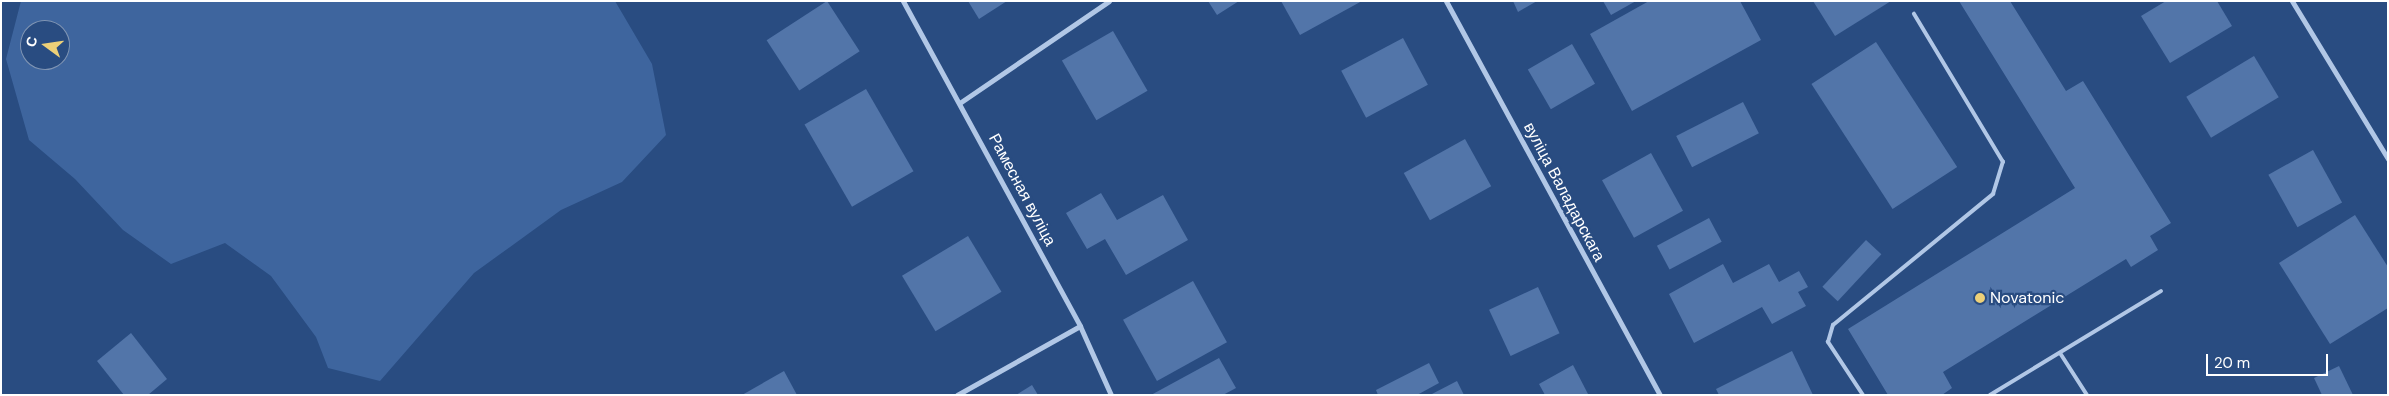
<!DOCTYPE html>
<html>
<head>
<meta charset="utf-8">
<style>
	body { margin:0 }
	#map { position:relative; width:2389px; height:396px; overflow:hidden; background:#294c81; font-family:"DM Sans",sans-serif }
	div>[style] { position:absolute }
	[style*='--x'] { left:calc(var(--x)*1px); top:calc(var(--y)*1px); width:calc(var(--w)*1px); rotate:calc(var(--a)*1deg) }
	.green>* { inset:0; background:#3e659e }
	.building>* { inset:0; background:#5275a9; transform-origin:0 0 }
	.service>* { height:4px; margin:-2px; padding:0 2px; transform-origin:2px; border-radius:2px; background:#b1c7e6 }
	.minor>* { height:5px; margin:-2.5px; padding:0 2.5px; transform-origin:2.5px; border-radius:2.5px; background:#b1c7e6 }
	.dots>* { width:14px; height:14px; translate:-50% -50%; box-sizing:border-box; border:2px solid #294c81; border-radius:50% }
	span { translate:-50% -50%; white-space:nowrap; text-align:center; line-height:1.15; -webkit-text-stroke:4.5px #294c81; paint-order:stroke }
	.street-label { font-size:16px; color:#fff }
	.poi-label { font-size:16px; color:#fff }
	.left { translate:0 -50%; text-align:left }
	.frame { position:absolute; inset:0; border:2px solid #fff; pointer-events:none }
	.north { position:absolute; left:20px; top:20px; width:50px; height:50px; box-sizing:border-box; background:#294c81; border:1px solid #7f94b3; border-radius:50%; rotate:284deg; font-size:14px; font-weight:700; line-height:20px; text-align:center; color:#fff }
	.north::after { content:''; display:block; margin:auto; width:18px; height:22px; background:#edd078; clip-path:polygon(50% 0,100% 100%,50% 72%,0 100%) }
	.scale { position:absolute; left:2206px; top:354px; width:122px; height:22px; box-sizing:border-box; border:2px solid #fff; border-top:0; padding-left:6px; font-size:15px; line-height:18px; white-space:nowrap; color:#fff; -webkit-text-stroke:4px #294c81; paint-order:stroke }
</style>
</head>
<body>
<div id="map">
	<div class="green">
		<i style="clip-path:polygon(evenodd,21px 1px,615px 1px,652px 64px,666px 135px,622px 182px,561px 210px,474px 273px,380px 381px,328px 368px,316px 337px,271px 276px,225px 243px,171px 264px,123px 230px,75px 179px,29px 140px,6px 59px,21px 1px,30px 30px,60px 30px,60px 60px,30px 60px,30px 30px)"></i>
	</div>
	<div class="building">
		<i style="left:827px;top:1px;width:60px;height:72px;rotate:57deg"></i>
		<i style="clip-path:polygon(968px 1px,1007px 1px,979px 19px)"></i>
		<i style="clip-path:polygon(1208px 1px,1239px 1px,1217px 15px)"></i>
		<i style="clip-path:polygon(1281px 1px,1362px 1px,1300px 35px)"></i>
		<i style="clip-path:polygon(1513px 1px,1537px 1px,1518px 12px)"></i>
		<i style="clip-path:polygon(1603px 1px,1636px 1px,1611px 15px)"></i>
		<i style="clip-path:polygon(1649px 1px,1740px 1px,1761px 40px,1632px 111px,1590px 34px)"></i>
		<i style="clip-path:polygon(1813px 1px,1891px 1px,1835px 36px)"></i>
		<i style="clip-path:polygon(1959px 1px,2010px 1px,2066px 91px,2083px 81px,2171px 223px,2150px 236px,2158px 250px,2131px 267px,2126px 259px,1943px 372px,1952px 388px,1942px 395px,1888px 395px,1848px 329px,2075px 188px)"></i>
		<i style="clip-path:polygon(2166px 1px,2217px 1px,2232px 26px,2170px 63px,2141px 16px)"></i>
		<i style="left:1113px;top:31px;width:69px;height:59px;rotate:60deg"></i>
		<i style="left:1403px;top:38px;width:53px;height:70px;rotate:62deg"></i>
		<i style="left:1876px;top:42px;width:149px;height:77px;rotate:57deg"></i>
		<i style="left:1572px;top:44px;width:46px;height:51px;rotate:60deg"></i>
		<i style="left:2254px;top:56px;width:48px;height:79px;rotate:59deg"></i>
		<i style="left:866px;top:89px;width:95px;height:71px;rotate:60deg"></i>
		<i style="left:1743px;top:102px;width:35px;height:75px;rotate:63deg"></i>
		<i style="left:1465px;top:139px;width:54px;height:70px;rotate:61deg"></i>
		<i style="left:2313px;top:150px;width:60px;height:51px;rotate:61deg"></i>
		<i style="left:1651px;top:153px;width:66px;height:56px;rotate:61deg"></i>
		<i style="clip-path:polygon(1101px 193px,1117px 220px,1163px 195px,1188px 240px,1126px 275px,1105px 239px,1087px 249px,1066px 213px)"></i>
		<i style="clip-path:polygon(2355px 215px,2388px 267px,2388px 308px,2330px 344px,2279px 263px)"></i>
		<i style="left:1709px;top:218px;width:27px;height:59px;rotate:62deg"></i>
		<i style="left:968px;top:236px;width:65px;height:77px;rotate:59deg"></i>
		<i style="left:1866px;top:240px;width:21px;height:64px;rotate:43deg"></i>
		<i style="clip-path:polygon(1723px 264px,1733px 283px,1769px 264px,1779px 282px,1799px 271px,1808px 287px,1798px 292px,1806px 306px,1772px 324px,1762px 307px,1694px 343px,1669px 294px)"></i>
		<i style="left:1193px;top:281px;width:70px;height:80px;rotate:61deg"></i>
		<i style="left:1538px;top:287px;width:51px;height:54px;rotate:65deg"></i>
		<i style="clip-path:polygon(131px 333px,167px 379px,148px 395px,124px 395px,97px 361px)"></i>
		<i style="clip-path:polygon(1792px 351px,1813px 395px,1719px 395px,1716px 389px)"></i>
		<i style="clip-path:polygon(1219px 358px,1236px 388px,1223px 395px,1151px 395px)"></i>
		<i style="clip-path:polygon(1429px 363px,1439px 383px,1417px 395px,1378px 395px,1376px 390px)"></i>
		<i style="clip-path:polygon(1573px 365px,1588px 394px,1545px 395px,1539px 384px)"></i>
		<i style="clip-path:polygon(2339px 366px,2353px 395px,2322px 395px,2314px 378px)"></i>
		<i style="clip-path:polygon(784px 371px,797px 395px,742px 395px)"></i>
		<i style="clip-path:polygon(1457px 381px,1464px 395px,1430px 395px)"></i>
		<i style="clip-path:polygon(1032px 385px,1038px 395px,1016px 395px)"></i>
	</div>
	<div class="service">
		<i style="--x:2060;--y:353;--w:50;--a:57.3"></i>
		<i style="--x:1863;--y:395;--w:64;--a:-123.4"></i>
		<i style="--x:1828;--y:342;--w:18;--a:-74"></i>
		<i style="--x:1833;--y:325;--w:207;--a:-39.3"></i>
		<i style="--x:1993;--y:194;--w:34;--a:-73"></i>
		<i style="--x:2003;--y:162;--w:173;--a:-121"></i>
		<i style="--x:1990;--y:395;--w:200;--a:-31.3"></i>
	</div>
	<div class="minor">
		<i style="--x:903;--y:1;--w:370;--a:61.4"></i>
		<i style="--x:1080;--y:326;--w:76;--a:65.8"></i>
		<i style="--x:1446;--y:1;--w:448;--a:61.5"></i>
		<i style="--x:2292;--y:1;--w:185;--a:58.7"></i>
		<i style="--x:961;--y:102;--w:179;--a:-34.3"></i>
		<i style="--x:957;--y:395;--w:141;--a:-29.3"></i>
	</div>
	<div class="dots">
		<i style="left:1980px;top:298px;background:#edd078"></i>
	</div>
	<div class="street-label">
		<span style="left:1022px;top:190px;rotate:62deg">Рамесная вуліца</span>
		<span style="left:1564px;top:192px;rotate:62deg">вуліца Валадарскага</span>
	</div>
	<div class="poi-label">
		<span class="left" style="left:1990px;top:298px">Novatonic</span>
	</div>
	<div class="frame"></div>
	<div class="north">С</div>
	<div class="scale">20 m</div>
</div>
</body>
</html>
